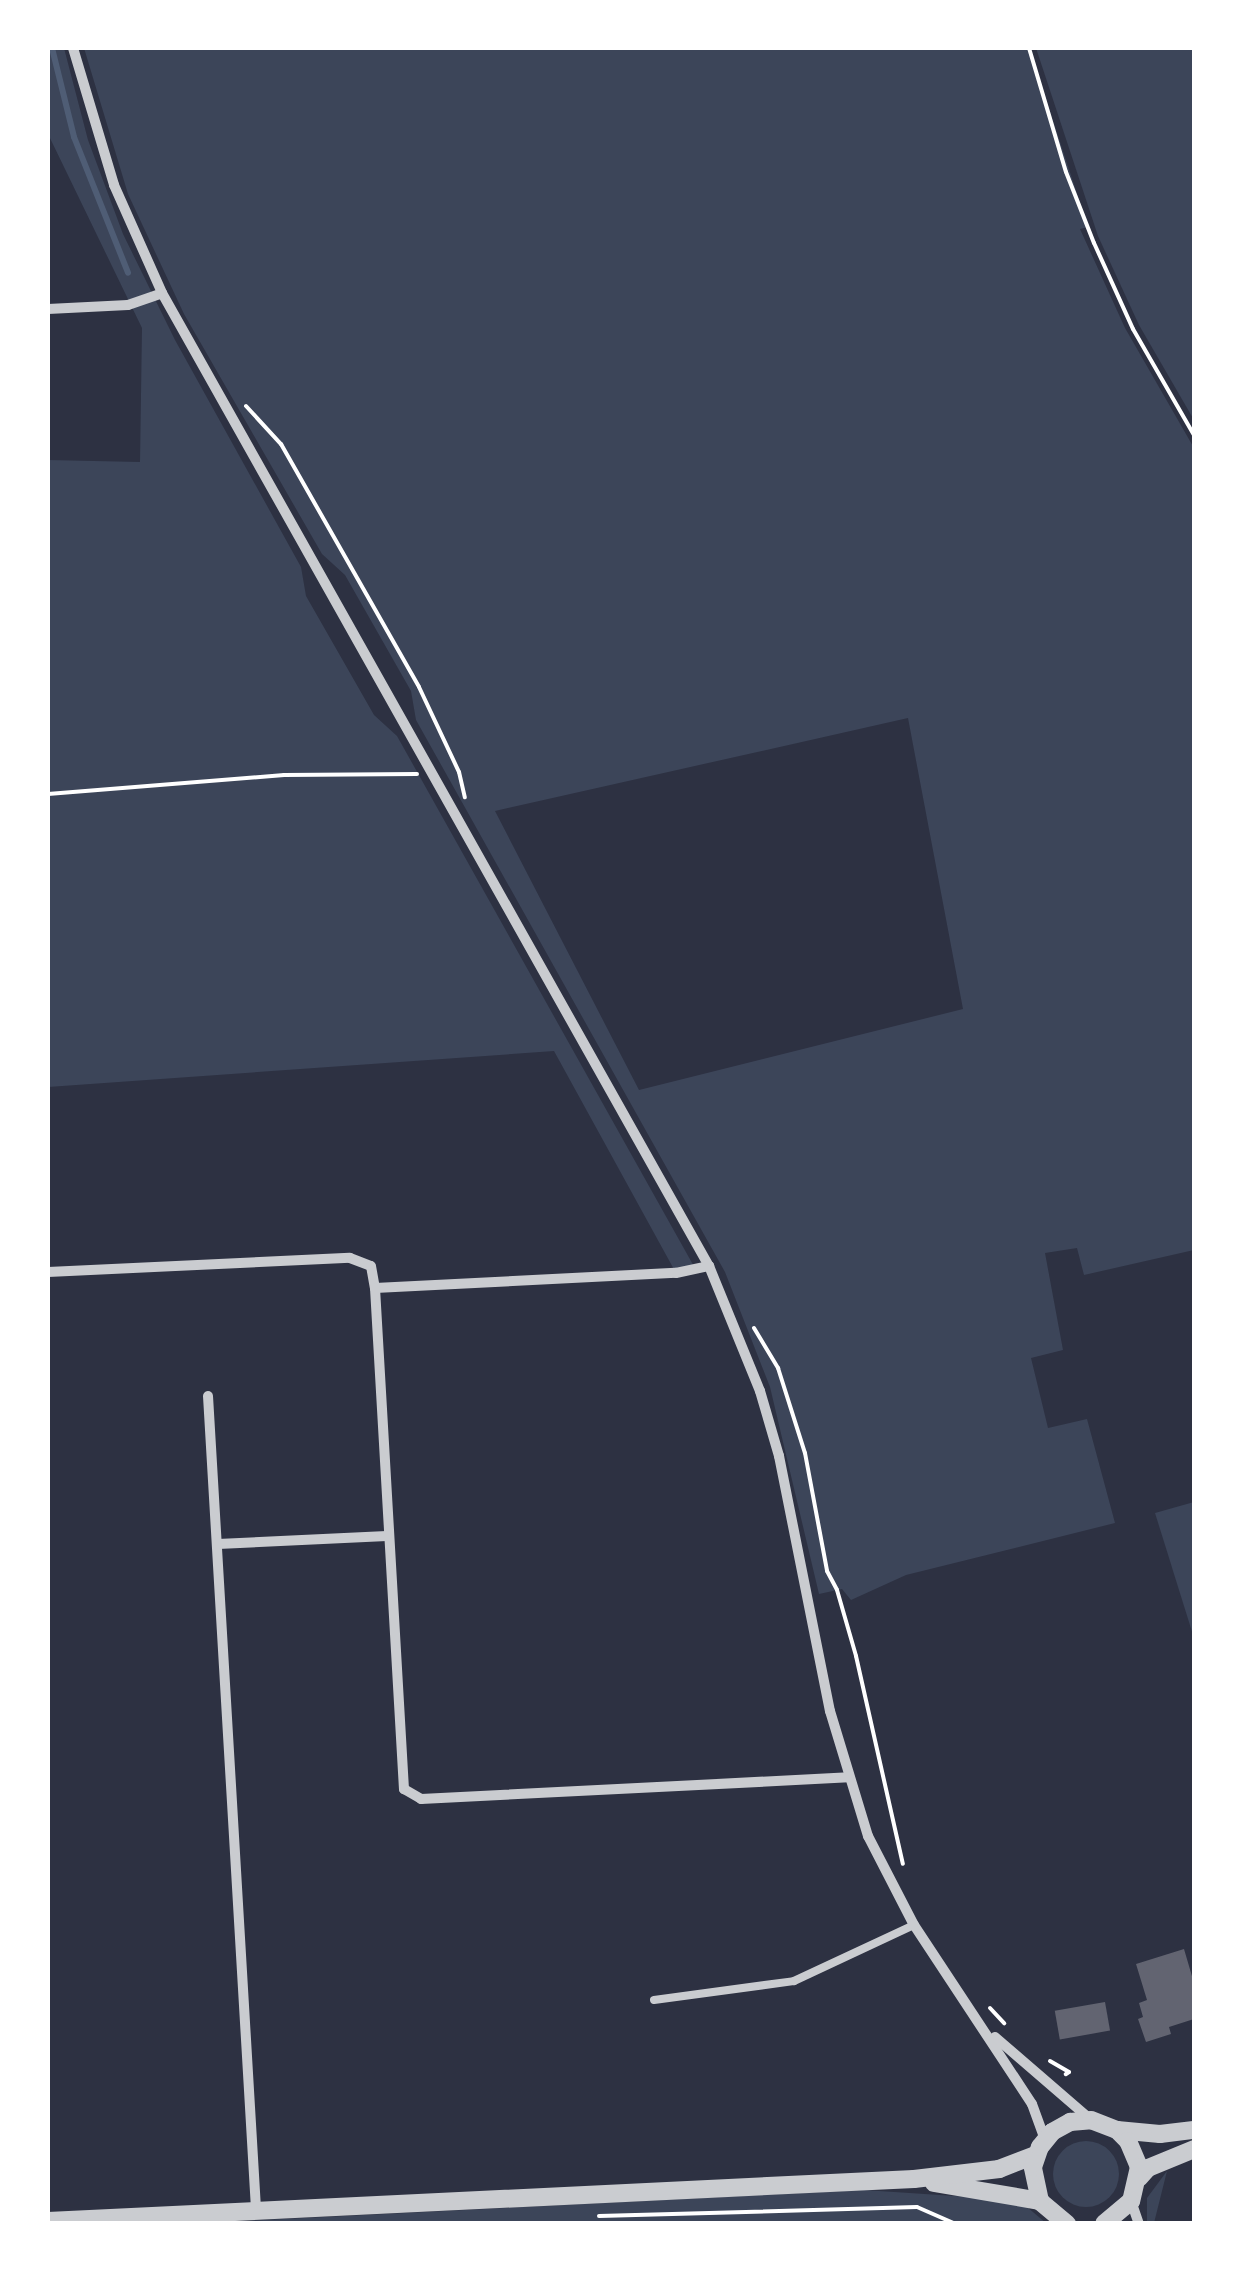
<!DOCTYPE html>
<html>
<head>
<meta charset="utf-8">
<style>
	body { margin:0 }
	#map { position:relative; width:1242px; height:2271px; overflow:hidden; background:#2d3142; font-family:"Source Sans 3",sans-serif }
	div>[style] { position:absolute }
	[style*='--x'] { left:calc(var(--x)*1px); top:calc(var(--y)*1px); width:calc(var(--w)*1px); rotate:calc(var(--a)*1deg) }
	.green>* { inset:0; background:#3c4559 }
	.round { border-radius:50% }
	.stream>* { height:6px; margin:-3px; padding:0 3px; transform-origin:3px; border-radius:3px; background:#4f5d75 }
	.building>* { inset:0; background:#626471; transform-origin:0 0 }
	.path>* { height:4px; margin:-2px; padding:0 2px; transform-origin:2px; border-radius:2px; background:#fff }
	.service>* { height:8px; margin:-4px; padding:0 4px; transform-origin:4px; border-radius:4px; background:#caccd0 }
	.minor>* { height:10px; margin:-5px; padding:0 5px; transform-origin:5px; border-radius:5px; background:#caccd0 }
	.tertiary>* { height:18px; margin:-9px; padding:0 9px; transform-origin:9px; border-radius:9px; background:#caccd0 }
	span { translate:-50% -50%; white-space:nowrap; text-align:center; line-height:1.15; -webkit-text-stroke:9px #fff; paint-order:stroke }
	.frame { position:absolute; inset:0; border:50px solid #fff; pointer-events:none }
</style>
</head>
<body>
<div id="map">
	<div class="green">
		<i style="clip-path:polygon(48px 48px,64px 48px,88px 140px,123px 234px,175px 340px,301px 567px,306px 596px,374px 715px,397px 736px,696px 1270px,676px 1273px,554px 1051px,48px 1087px,48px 460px,140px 462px,142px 328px,48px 134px)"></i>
		<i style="clip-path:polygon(evenodd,84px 48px,1029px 48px,1088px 227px,1080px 229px,1125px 328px,1194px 448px,1194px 1250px,1084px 1275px,1077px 1248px,1045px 1253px,1063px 1350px,1031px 1358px,1048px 1428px,1087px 1419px,1115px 1523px,906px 1575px,851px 1600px,842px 1589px,819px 1594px,770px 1387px,725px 1272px,416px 720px,411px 691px,345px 575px,322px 554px,184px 314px,128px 194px,84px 48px,908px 718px,963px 1009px,639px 1090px,495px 811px,908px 718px)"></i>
		<i style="clip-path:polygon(1036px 48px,1194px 48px,1194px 420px,1139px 325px,1098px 236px)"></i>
		<i style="clip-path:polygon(1194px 1502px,1194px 1638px,1155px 1513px)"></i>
		<i class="round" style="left:1053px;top:2141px;width:66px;height:66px"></i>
		<i style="clip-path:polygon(1167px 2171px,1154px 2223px,1147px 2223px,1147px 2198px)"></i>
		<i style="clip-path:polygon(864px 2190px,970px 2197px,1027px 2207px,1046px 2223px,186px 2224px)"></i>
	</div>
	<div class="stream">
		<i style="--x:52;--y:48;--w:92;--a:76.1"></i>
		<i style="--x:74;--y:137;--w:146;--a:68.3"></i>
	</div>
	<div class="building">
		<i style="clip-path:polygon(1184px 1949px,1194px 1983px,1194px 2019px,1169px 2027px,1171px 2034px,1146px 2042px,1138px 2019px,1143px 2017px,1139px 2003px,1147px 2000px,1136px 1964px)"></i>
		<i style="left:1105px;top:2002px;width:29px;height:51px;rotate:80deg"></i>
	</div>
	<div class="path">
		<i style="--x:1029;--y:48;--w:129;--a:73.4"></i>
		<i style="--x:1066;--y:172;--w:76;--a:68.5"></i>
		<i style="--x:1094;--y:243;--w:94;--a:65.6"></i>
		<i style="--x:1133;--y:329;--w:122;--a:60.1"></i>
		<i style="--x:246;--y:406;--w:52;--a:47.4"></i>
		<i style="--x:281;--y:444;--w:279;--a:60.4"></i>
		<i style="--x:419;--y:687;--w:94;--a:64.8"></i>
		<i style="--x:459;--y:772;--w:26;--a:77"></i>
		<i style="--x:48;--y:794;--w:237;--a:-4.6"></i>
		<i style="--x:284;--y:775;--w:133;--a:-0.4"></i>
		<i style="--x:754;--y:1328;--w:47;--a:59"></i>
		<i style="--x:778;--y:1368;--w:89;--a:72.4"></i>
		<i style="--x:805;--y:1453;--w:120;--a:79.4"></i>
		<i style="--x:827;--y:1571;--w:21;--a:62"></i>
		<i style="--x:837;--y:1590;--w:69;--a:73.9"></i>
		<i style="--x:856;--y:1656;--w:213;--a:77.3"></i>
		<i style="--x:990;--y:2008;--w:21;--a:47"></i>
		<i style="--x:1050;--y:2061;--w:22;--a:30"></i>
		<i style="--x:1069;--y:2072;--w:4;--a:146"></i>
		<i style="--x:599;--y:2216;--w:318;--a:-1.6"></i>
		<i style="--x:917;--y:2207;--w:43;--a:23.6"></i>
	</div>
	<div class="service">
		<i style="--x:654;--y:2000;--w:141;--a:-7.7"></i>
		<i style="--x:794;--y:1981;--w:132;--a:-25"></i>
	</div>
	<div class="minor">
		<i style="--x:73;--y:48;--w:143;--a:73.3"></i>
		<i style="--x:114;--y:185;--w:118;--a:66"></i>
		<i style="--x:162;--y:293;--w:1116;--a:60.66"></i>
		<i style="--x:709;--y:1266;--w:135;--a:67.8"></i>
		<i style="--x:760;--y:1391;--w:68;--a:73.7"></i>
		<i style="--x:779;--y:1456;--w:260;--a:78.7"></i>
		<i style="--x:830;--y:1711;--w:131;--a:73.1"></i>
		<i style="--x:868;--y:1836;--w:100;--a:62.7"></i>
		<i style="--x:914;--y:1925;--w:214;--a:56.6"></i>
		<i style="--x:1032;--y:2104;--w:37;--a:70"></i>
		<i style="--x:48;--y:309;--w:80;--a:-2.9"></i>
		<i style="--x:128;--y:305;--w:36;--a:-19"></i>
		<i style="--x:48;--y:1272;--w:302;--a:-2.7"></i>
		<i style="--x:350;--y:1258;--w:22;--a:21"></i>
		<i style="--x:371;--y:1266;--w:22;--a:80"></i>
		<i style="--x:375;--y:1288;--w:301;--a:-2.9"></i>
		<i style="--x:676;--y:1273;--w:34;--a:-12"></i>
		<i style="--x:375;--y:1288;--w:502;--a:86.69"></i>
		<i style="--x:404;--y:1789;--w:20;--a:30"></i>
		<i style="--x:421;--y:1799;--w:428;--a:-2.9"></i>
		<i style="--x:208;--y:1396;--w:814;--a:86.62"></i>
		<i style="--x:218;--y:1544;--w:169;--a:-2.7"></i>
		<i style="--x:995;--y:2037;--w:127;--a:40.8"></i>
		<i style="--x:1131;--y:2201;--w:24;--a:71"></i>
	</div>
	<div class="tertiary">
		<i style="--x:1117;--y:2130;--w:43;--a:5.3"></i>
		<i style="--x:1160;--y:2134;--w:34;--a:-7"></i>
		<i style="--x:1139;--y:2178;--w:13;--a:-48"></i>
		<i style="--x:1148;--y:2168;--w:50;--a:-22.4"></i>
		<i style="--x:934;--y:2183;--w:108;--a:9.6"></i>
		<i style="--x:48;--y:2221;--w:867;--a:-2.78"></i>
		<i style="--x:914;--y:2179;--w:86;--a:-6.7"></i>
		<i style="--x:999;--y:2169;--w:40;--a:-21"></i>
		<i style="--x:1067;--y:2224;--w:35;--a:-140"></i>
		<i style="--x:1040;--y:2201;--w:35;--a:-102"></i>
		<i style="--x:1033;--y:2167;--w:21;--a:-71"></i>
		<i style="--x:1040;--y:2147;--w:19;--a:-51"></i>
		<i style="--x:1052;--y:2132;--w:21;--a:-29"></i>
		<i style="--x:1070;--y:2122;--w:21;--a:-5"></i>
		<i style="--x:1091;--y:2120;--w:28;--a:21"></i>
		<i style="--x:1117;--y:2130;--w:16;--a:45"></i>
		<i style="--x:1128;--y:2141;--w:28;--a:67"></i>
		<i style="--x:1139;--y:2167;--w:35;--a:103"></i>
		<i style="--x:1131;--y:2201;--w:35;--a:140"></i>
	</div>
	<div class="frame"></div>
</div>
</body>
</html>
